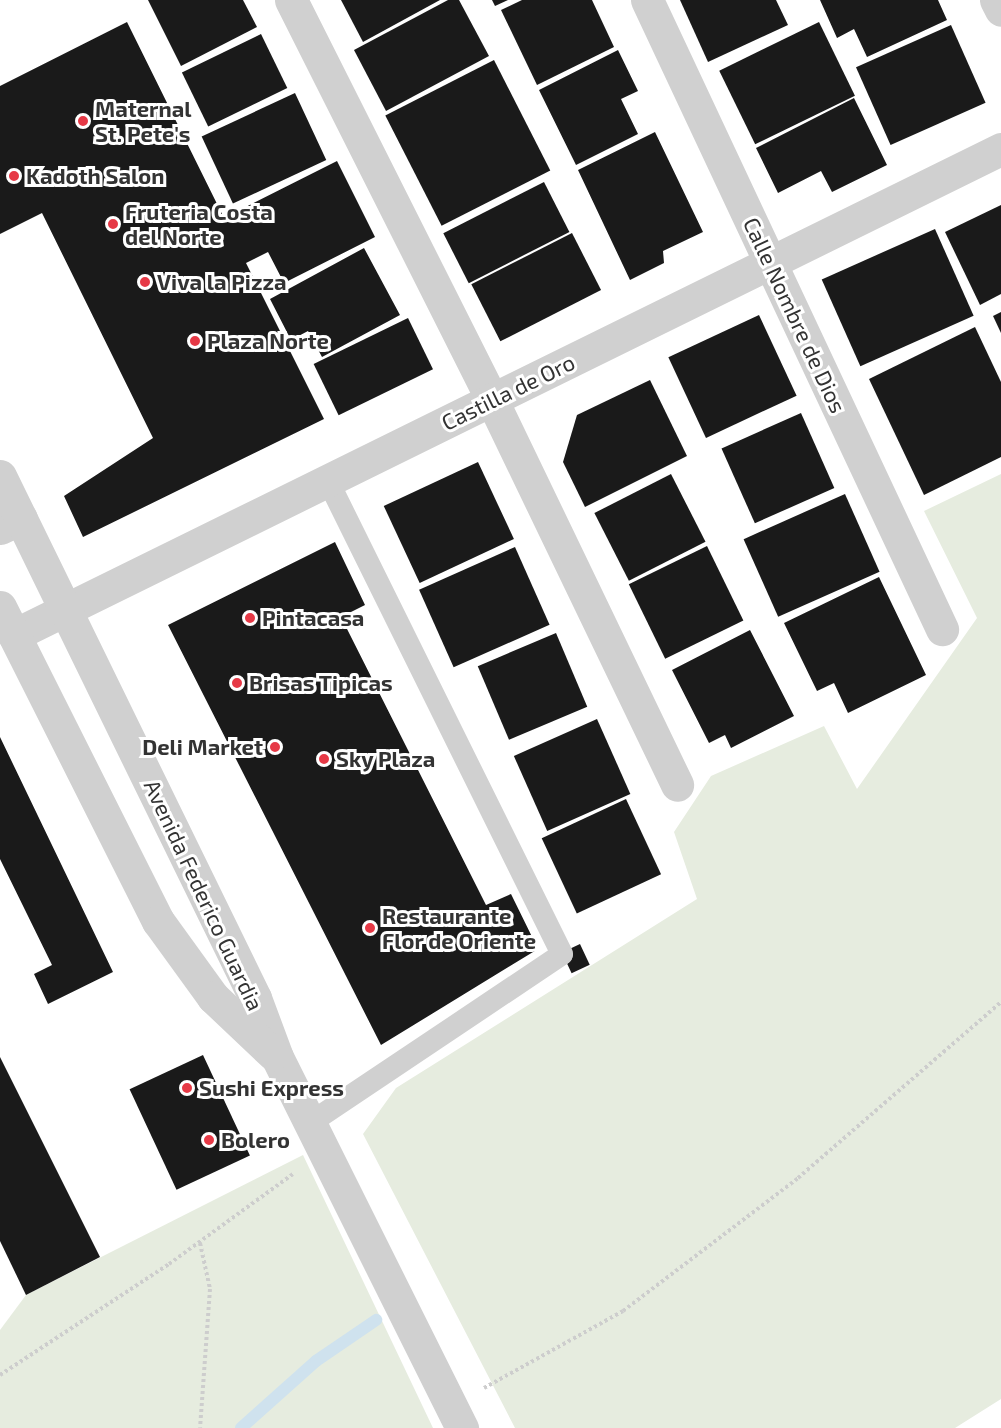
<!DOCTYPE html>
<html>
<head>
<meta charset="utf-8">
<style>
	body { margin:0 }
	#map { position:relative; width:1001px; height:1428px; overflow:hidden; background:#fff; font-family:"Exo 2",sans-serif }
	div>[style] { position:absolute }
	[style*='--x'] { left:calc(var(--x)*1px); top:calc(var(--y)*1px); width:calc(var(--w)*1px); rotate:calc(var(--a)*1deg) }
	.green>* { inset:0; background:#e6ecdf }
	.stream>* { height:12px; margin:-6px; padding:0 6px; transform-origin:6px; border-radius:6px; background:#cfe2ee }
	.building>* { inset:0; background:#1a1a1a; transform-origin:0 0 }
	.path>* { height:4px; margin-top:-2px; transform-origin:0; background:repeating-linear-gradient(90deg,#cdcdcd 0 3px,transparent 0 6px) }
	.service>* { height:22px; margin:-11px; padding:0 11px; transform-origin:11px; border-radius:11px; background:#d0d0d0 }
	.minor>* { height:33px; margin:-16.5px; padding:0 16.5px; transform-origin:16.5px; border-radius:16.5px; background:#d0d0d0 }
	.tertiary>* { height:33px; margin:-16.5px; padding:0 16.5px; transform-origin:16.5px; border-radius:16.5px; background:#d0d0d0 }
	.dots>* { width:16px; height:16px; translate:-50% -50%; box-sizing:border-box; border:3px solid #fff; border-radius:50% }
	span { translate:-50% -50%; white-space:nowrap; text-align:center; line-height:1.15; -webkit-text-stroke:6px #fff; paint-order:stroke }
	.poi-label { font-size:22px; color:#333; font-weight:700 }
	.left { translate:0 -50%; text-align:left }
	.right { translate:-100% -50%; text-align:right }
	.street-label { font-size:22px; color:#333 }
</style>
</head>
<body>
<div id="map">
	<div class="green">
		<i style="clip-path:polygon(1001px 474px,1001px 1399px,955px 1428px,515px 1428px,363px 1134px,396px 1088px,697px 899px,674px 832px,711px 776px,824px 726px,857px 789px,977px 618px,924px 511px)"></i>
		<i style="clip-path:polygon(303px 1155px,433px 1428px,0 1428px,0 1330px,26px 1295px)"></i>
	</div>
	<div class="stream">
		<i style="--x:241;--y:1428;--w:101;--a:-41.8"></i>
		<i style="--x:316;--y:1361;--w:73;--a:-34.3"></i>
	</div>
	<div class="building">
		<i style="clip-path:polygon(148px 0,243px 0,257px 27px,181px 66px)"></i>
		<i style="clip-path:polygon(341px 0,440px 0,363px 42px)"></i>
		<i style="clip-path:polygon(448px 0,459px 0,489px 56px,386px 111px,354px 50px)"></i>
		<i style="clip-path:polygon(492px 0,508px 0,495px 6px)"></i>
		<i style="clip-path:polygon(522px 0,592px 0,614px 47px,537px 85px,501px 10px)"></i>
		<i style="clip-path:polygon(680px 0,776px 0,788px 25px,708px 62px)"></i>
		<i style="clip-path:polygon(820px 0,938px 0,947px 20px,867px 57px,854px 29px,837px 38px)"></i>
		<i style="clip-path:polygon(127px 22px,224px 218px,337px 161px,375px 237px,284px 283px,268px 252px,246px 263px,324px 419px,83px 537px,64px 496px,153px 438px,42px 213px,0 234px,0 86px)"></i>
		<i style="left:819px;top:22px;width:82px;height:111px;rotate:64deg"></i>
		<i style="left:951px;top:25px;width:85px;height:104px;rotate:66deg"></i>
		<i style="left:261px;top:34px;width:60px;height:88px;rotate:64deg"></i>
		<i style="clip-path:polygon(618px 50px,638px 91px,621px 99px,638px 134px,576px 165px,539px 90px)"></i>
		<i style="left:494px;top:60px;width:124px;height:122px;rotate:63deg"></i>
		<i style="left:295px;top:93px;width:74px;height:103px;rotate:65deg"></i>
		<i style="clip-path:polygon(854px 98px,887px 165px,832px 192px,821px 171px,778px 193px,756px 148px)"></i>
		<i style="clip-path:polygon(655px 132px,703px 232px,663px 251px,664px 263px,630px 280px,578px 170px)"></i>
		<i style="left:544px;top:182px;width:56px;height:113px;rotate:63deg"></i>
		<i style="clip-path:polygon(1001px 205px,1001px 294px,980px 305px,945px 232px)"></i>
		<i style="left:935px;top:229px;width:95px;height:124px;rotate:66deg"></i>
		<i style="left:572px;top:233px;width:64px;height:113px;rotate:63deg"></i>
		<i style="clip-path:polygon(364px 248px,400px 315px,322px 357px,308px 331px,291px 340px,270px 299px)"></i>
		<i style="clip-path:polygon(1001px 312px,1001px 333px,993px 316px)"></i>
		<i style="left:759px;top:315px;width:89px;height:100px;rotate:65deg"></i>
		<i style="left:408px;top:318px;width:57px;height:105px;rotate:64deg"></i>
		<i style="clip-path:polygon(975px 327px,1001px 382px,1001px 457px,924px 495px,869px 379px)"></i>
		<i style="clip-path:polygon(650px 380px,687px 456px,585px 507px,563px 462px,577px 415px)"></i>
		<i style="left:801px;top:413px;width:82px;height:87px;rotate:66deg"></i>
		<i style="left:478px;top:462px;width:85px;height:104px;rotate:65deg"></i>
		<i style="left:671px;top:474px;width:76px;height:86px;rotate:63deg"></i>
		<i style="left:845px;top:494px;width:85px;height:111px;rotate:66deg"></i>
		<i style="clip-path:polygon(335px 542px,365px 605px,341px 617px,486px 905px,511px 894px,538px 949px,381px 1045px,168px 625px)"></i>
		<i style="left:707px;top:546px;width:83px;height:87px;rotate:64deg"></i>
		<i style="left:515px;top:547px;width:85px;height:105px;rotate:66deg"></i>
		<i style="clip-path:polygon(879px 577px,926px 675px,848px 713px,834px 683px,817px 691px,784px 623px)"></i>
		<i style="clip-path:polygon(750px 630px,794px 716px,731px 748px,725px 735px,709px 743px,672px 670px)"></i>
		<i style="left:556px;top:633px;width:80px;height:85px;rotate:67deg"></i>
		<i style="left:597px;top:719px;width:82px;height:91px;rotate:66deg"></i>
		<i style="clip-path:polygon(0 737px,113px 972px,48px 1004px,34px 974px,52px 965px,0 859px)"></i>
		<i style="left:626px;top:799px;width:83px;height:93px;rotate:65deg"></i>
		<i style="left:580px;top:944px;width:23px;height:20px;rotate:65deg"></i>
		<i style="left:203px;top:1055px;width:111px;height:81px;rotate:65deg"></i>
		<i style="clip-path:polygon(0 1057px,100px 1257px,26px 1295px,0 1241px)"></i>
	</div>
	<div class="path">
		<i style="--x:200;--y:1243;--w:47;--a:77.7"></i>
		<i style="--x:210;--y:1289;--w:139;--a:94.1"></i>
		<i style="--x:0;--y:1375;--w:202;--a:-33.3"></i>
		<i style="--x:169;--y:1264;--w:153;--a:-36"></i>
		<i style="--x:484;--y:1388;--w:159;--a:-29"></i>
		<i style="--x:623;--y:1311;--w:220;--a:-37.2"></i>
		<i style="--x:798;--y:1178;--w:269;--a:-40.9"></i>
	</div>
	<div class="service">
		<i style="--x:310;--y:1123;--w:303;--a:-33.8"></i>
		<i style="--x:562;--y:954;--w:528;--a:-116.32"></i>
	</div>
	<div class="minor">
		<i style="--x:291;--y:0;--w:448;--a:63.3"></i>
		<i style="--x:492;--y:400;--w:427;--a:64.3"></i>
		<i style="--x:647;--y:0;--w:695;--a:64.87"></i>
		<i style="--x:996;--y:0;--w:11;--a:63"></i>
		<i style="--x:0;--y:528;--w:23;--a:-25"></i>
		<i style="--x:14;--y:635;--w:1100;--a:-26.22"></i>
	</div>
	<div class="tertiary">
		<i style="--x:0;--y:476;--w:581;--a:63.96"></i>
		<i style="--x:255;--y:998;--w:63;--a:69.6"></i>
		<i style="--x:277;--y:1057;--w:415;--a:63.5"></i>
		<i style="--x:0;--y:607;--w:352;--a:63.3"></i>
		<i style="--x:158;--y:921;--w:94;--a:54.1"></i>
		<i style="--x:213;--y:997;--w:83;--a:43.5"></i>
	</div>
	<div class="dots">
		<i style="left:83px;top:121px;background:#e63946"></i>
		<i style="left:14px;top:176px;background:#e63946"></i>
		<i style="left:113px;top:224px;background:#e63946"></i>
		<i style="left:145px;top:282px;background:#e63946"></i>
		<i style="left:195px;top:341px;background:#e63946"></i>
		<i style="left:250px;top:618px;background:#e63946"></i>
		<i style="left:237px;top:683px;background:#e63946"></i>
		<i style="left:275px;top:747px;background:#e63946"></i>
		<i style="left:324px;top:759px;background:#e63946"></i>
		<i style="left:370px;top:928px;background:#e63946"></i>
		<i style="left:187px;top:1088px;background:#e63946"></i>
		<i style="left:209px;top:1140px;background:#e63946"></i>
	</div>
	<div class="poi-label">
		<span class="left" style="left:95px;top:121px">Maternal<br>St. Pete's</span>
		<span class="left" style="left:26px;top:176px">Kadoth Salon</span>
		<span class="left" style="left:125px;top:224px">Fruteria Costa<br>del Norte</span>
		<span class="left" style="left:157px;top:282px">Viva la Pizza</span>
		<span class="left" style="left:207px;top:341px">Plaza Norte</span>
		<span class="left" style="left:262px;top:618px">Pintacasa</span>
		<span class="left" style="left:249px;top:683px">Brisas Tipicas</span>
		<span class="right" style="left:263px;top:747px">Deli Market</span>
		<span class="left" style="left:336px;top:759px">Sky Plaza</span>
		<span class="left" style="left:382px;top:928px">Restaurante<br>Flor de Oriente</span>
		<span class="left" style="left:199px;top:1088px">Sushi Express</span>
		<span class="left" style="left:221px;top:1140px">Bolero</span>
	</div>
	<div class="street-label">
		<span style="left:795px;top:315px;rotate:65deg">Calle Nombre de Dios</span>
		<span style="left:508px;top:392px;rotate:-26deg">Castilla de Oro</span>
		<span style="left:204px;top:895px;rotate:65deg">Avenida Federico Guardia</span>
	</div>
</div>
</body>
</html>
